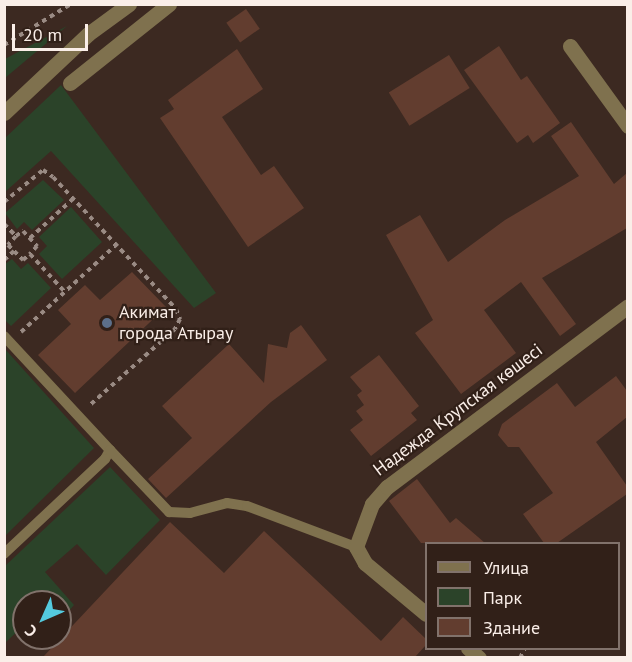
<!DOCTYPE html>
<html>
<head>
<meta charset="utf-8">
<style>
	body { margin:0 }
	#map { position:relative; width:632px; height:662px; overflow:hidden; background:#3c2921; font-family:"PT Sans",sans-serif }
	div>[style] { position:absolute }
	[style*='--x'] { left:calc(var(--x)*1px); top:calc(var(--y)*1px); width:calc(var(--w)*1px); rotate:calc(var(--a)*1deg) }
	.green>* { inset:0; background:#2b4329 }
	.building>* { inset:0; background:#623d2f; transform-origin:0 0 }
	.path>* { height:4px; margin-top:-2px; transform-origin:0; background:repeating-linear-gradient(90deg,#9a8b84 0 4.5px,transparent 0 9px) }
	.lane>* { height:10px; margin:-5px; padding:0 5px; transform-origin:5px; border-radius:5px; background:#7f714e }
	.street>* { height:15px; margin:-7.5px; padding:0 7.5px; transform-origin:7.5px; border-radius:7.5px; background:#7f714e }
	.dots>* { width:16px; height:16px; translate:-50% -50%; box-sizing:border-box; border:3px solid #312018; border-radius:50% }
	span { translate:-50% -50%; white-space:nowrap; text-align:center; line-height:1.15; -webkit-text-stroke:4.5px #312018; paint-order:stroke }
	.poi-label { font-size:18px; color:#faeee8 }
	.left { translate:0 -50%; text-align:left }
	.street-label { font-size:18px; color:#faeee8 }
	.frame { position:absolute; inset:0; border:6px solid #faeee8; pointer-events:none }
	.legend { position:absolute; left:425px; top:542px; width:195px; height:108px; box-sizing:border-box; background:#312018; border:2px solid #81726b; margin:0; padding:8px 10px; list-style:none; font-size:18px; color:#faeee8 }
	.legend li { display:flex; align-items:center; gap:12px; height:30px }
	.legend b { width:30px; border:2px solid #81726b }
	.north { position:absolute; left:12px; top:590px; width:60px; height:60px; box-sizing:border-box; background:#312018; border:2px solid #81726b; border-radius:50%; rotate:225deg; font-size:16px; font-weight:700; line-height:24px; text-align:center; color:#faeee8 }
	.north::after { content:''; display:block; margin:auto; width:21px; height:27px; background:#54cade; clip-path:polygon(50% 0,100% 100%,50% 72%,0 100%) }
	.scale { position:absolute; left:12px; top:24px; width:76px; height:27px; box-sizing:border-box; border:3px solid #faeee8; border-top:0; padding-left:8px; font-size:18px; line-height:21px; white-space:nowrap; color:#faeee8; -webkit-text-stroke:4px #312018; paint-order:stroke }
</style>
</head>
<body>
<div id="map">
	<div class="green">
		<i style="clip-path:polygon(67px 26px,5px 78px,5px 59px)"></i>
		<i style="clip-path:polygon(61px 85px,216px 293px,194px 308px,51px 151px,5px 192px,5px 138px)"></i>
		<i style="clip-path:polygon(43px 180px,64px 200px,32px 230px,24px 222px,17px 229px,5px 213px)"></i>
		<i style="clip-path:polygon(71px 207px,102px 242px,62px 279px,39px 254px,47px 246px,39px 237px)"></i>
		<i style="clip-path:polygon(12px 259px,21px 269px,28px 263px,51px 288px,11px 326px,5px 320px,4px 265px)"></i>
		<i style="clip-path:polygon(5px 349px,94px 448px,5px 536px,4px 536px)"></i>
		<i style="clip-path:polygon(110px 467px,160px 520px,106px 575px,77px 544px,45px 572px,74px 605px,60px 621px,60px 602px,24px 602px,24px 625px,5px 643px,5px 566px)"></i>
	</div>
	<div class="building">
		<i style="left:246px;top:9px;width:24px;height:24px;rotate:55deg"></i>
		<i style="clip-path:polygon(499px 46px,521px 80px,527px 76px,560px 123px,533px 143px,528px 135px,517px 143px,464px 70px)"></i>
		<i style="clip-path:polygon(237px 49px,263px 89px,222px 117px,261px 175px,274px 166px,304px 208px,248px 247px,160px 118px,174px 109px,168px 100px)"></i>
		<i style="left:449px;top:55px;width:39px;height:71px;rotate:58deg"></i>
		<i style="clip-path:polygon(571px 122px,614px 184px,627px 173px,627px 228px,542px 278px,576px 324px,560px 336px,521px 282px,484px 310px,516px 353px,461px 394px,415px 333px,433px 320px,386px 235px,420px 215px,448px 262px,505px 220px,579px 176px,551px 136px)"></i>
		<i style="clip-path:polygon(132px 272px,166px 307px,75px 393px,38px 355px,71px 324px,58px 310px,85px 285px,100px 300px)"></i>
		<i style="clip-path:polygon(301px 325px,327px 360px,271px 402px,166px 498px,148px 479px,192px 438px,162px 406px,229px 344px,264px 383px,268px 344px,287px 348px,290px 333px)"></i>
		<i style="clip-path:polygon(379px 355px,419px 406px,411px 413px,417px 420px,371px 456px,350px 430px,363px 420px,356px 411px,364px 405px,357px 395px,362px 391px,350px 377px)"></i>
		<i style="clip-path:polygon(616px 376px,627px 391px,627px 417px,596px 442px,627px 486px,627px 494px,557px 543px,544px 543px,523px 514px,553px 493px,519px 447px,508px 447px,498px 435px,502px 424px,557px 383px,575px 407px)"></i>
		<i style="clip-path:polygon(417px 479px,450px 523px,456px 518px,485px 543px,421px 543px,389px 501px)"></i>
		<i style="clip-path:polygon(170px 522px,224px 573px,264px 531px,381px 641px,403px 617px,426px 639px,426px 645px,415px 657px,43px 657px)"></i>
	</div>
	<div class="path">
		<i style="--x:4;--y:45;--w:79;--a:-31.5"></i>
		<i style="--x:4;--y:202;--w:50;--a:-39.4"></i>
		<i style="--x:43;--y:170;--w:12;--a:35"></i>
		<i style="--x:53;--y:177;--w:180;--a:47"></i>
		<i style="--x:176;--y:309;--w:11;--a:68"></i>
		<i style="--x:180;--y:319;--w:11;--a:117"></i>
		<i style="--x:175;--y:329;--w:113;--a:138.2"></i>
		<i style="--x:4;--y:224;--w:17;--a:45"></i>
		<i style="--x:16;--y:236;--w:12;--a:132"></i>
		<i style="--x:8;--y:245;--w:8;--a:45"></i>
		<i style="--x:14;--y:251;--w:13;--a:138"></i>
		<i style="--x:16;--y:236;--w:9;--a:-36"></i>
		<i style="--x:23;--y:231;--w:21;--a:47"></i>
		<i style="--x:37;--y:246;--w:11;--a:131"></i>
		<i style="--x:30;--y:254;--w:52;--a:47.4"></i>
		<i style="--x:30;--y:238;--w:59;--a:-42.3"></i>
		<i style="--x:14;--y:251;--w:13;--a:45"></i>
		<i style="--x:23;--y:260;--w:9;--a:-41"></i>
		<i style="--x:21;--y:332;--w:132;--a:-42.5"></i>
		<i style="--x:520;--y:658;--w:11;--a:-63"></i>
	</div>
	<div class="lane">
		<i style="--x:4;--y:336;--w:156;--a:47.1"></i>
		<i style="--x:110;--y:450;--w:10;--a:119"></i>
		<i style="--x:105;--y:459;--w:139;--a:136.8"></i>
		<i style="--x:110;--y:450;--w:86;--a:46.4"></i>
		<i style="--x:169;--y:512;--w:21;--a:3"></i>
		<i style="--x:190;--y:513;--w:38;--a:-15"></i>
		<i style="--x:227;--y:503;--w:20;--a:9"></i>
		<i style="--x:247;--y:506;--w:116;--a:20.6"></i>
	</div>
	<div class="street">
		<i style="--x:570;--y:46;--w:99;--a:54.1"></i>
		<i style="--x:70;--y:83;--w:127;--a:-38.6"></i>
		<i style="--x:4;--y:113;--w:115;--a:-43.2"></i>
		<i style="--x:88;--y:34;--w:51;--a:-36.2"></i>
		<i style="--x:426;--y:614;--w:80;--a:-140.1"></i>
		<i style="--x:365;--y:563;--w:18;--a:-119"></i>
		<i style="--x:356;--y:547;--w:46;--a:-69.6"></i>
		<i style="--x:372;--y:504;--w:23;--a:-49"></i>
		<i style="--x:387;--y:487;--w:301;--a:-36.9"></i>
		<i style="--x:468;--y:648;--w:15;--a:42"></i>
	</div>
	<div class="dots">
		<i style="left:107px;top:323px;background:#5c6f8a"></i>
	</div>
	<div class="poi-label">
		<span class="left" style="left:119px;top:323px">Акимат<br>города Атырау</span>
	</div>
	<div class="street-label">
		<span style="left:458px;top:410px;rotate:-37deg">Надежда Крупская көшесі</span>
	</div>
	<div class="frame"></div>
	<ul class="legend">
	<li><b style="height:8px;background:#7f714e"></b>Улица</li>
	<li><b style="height:16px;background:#2b4329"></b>Парк</li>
	<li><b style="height:16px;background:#623d2f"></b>Здание</li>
	</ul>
	<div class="north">С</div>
	<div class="scale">20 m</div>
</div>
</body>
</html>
